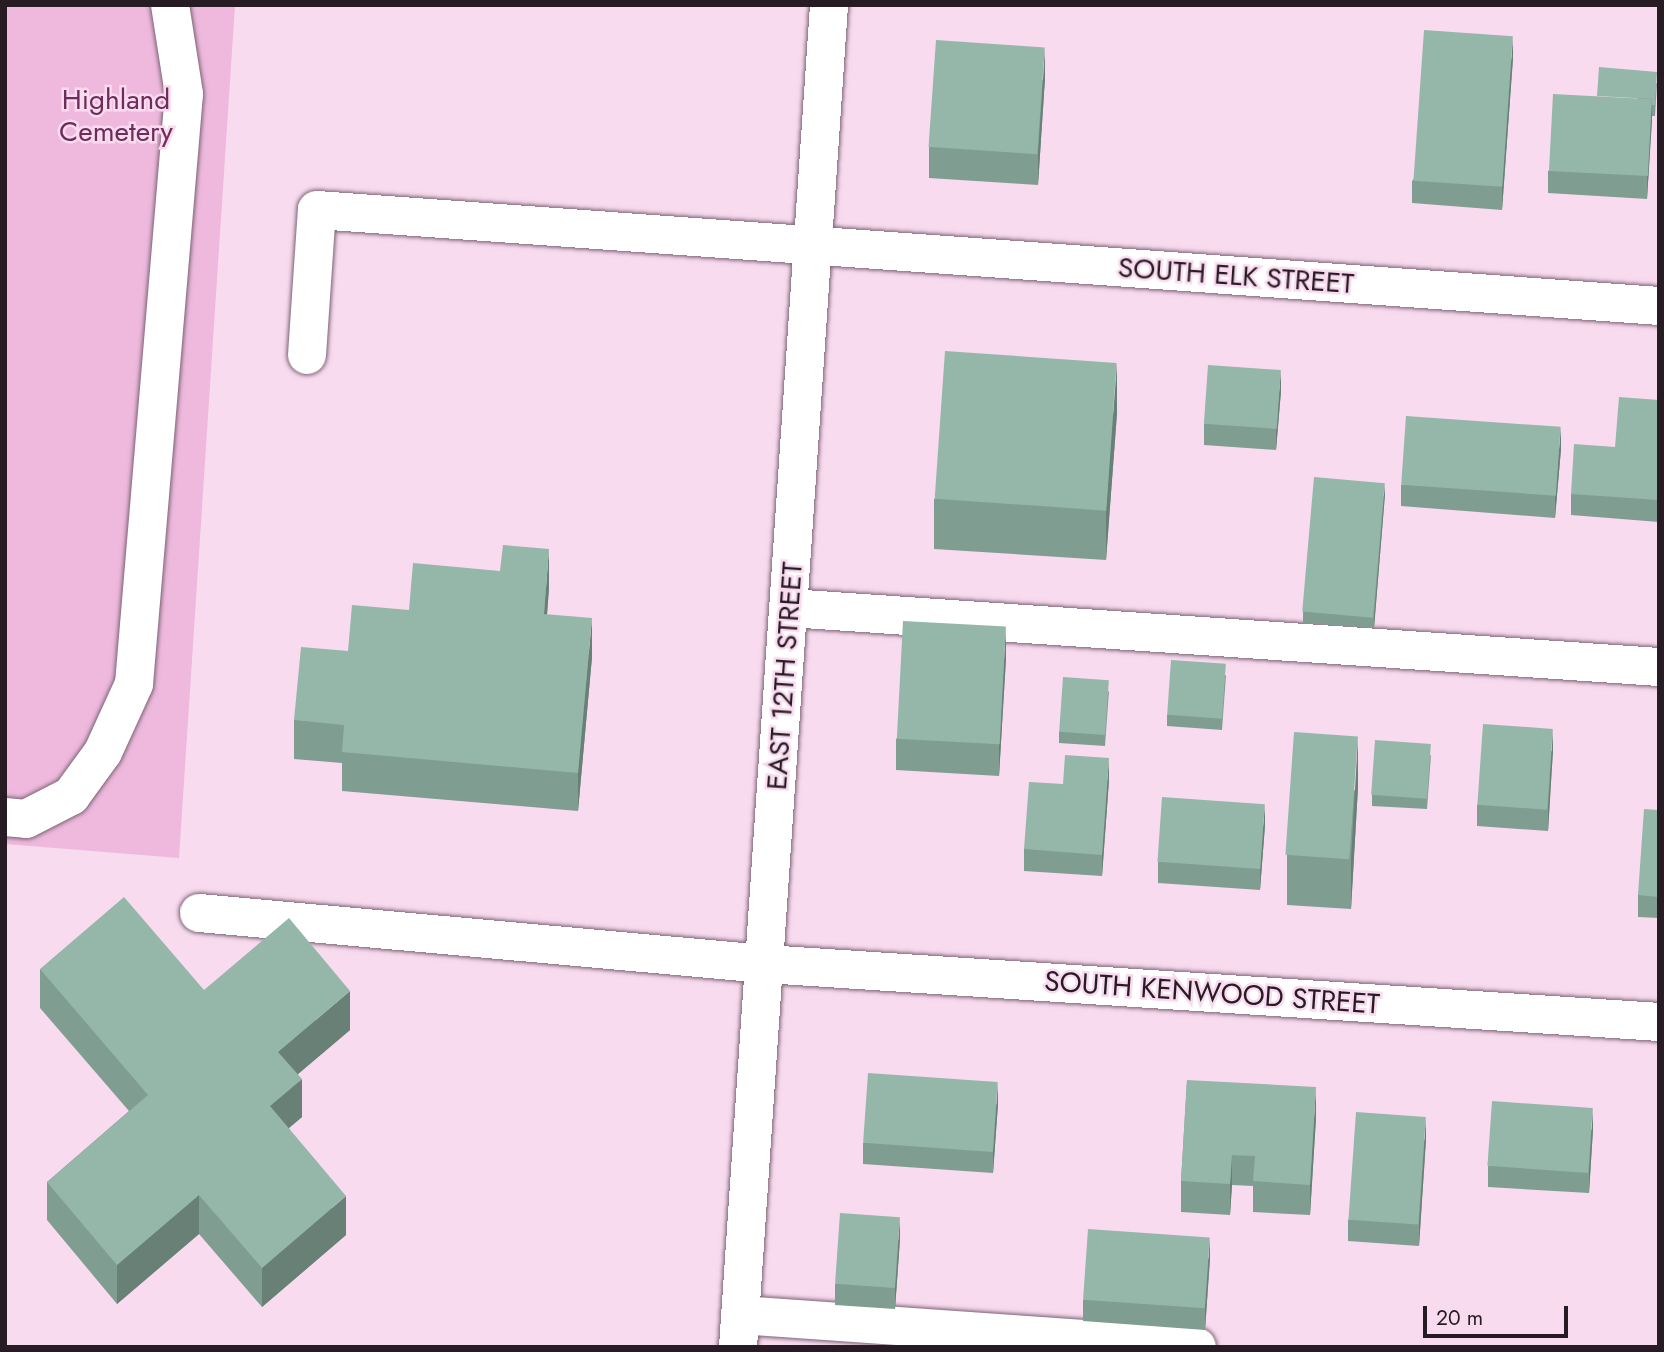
<!DOCTYPE html>
<html>
<head>
<meta charset="utf-8">
<style>
	body { margin:0 }
	#map { position:relative; width:1664px; height:1352px; overflow:hidden; background:#f9dbef; font-family:Jost,sans-serif }
	div>[style] { position:absolute }
	[style*='--x'] { left:calc(var(--x)*1px); top:calc(var(--y)*1px); width:calc(var(--w)*1px); rotate:calc(var(--a)*1deg) }
	.green>* { inset:0; background:#eeb9dd }
	.roads { filter:drop-shadow(0 0 2px #7c6374) drop-shadow(0 0 2px #7c6374) }
	.minor>* { height:38px; margin:-19px; padding:0 19px; transform-origin:19px; border-radius:19px; background:#fff }
	.wall>* { inset:0; background:#809d91 }
	.shaded-wall>* { inset:0; background:#688076 }
	.building>* { inset:0; background:#95b7a9; transform-origin:0 0 }
	span { translate:-50% -50%; white-space:nowrap; text-align:center; line-height:1.15; -webkit-text-stroke:5px #f9dbef; paint-order:stroke }
	.park-label { font-size:28px; color:#6e2c5d }
	.street-label { font-size:28px; color:#271c23 }
	.frame { position:absolute; inset:0; border:7px solid #271c23; pointer-events:none }
	.scale { position:absolute; left:1423px; top:1306px; width:145px; height:32px; box-sizing:border-box; border:4px solid #271c23; border-top:0; padding-left:9px; font-size:21px; line-height:24px; white-space:nowrap; color:#271c23; -webkit-text-stroke:5px #f9dbef; paint-order:stroke }
</style>
</head>
<body>
<div id="map">
	<div class="green">
		<i style="clip-path:polygon(5px 5px,235px 5px,179px 858px,5px 844px)"></i>
	</div>
	<div class="roads">
		<div class="minor">
			<i style="--x:307;--y:355;--w:145;--a:-86.1"></i>
			<i style="--x:317;--y:210;--w:1345;--a:4.09"></i>
			<i style="--x:789;--y:608;--w:872;--a:3.88"></i>
			<i style="--x:5;--y:817;--w:21;--a:5"></i>
			<i style="--x:26;--y:819;--w:51;--a:-27.1"></i>
			<i style="--x:71;--y:796;--w:54;--a:-54"></i>
			<i style="--x:103;--y:752;--w:75;--a:-65.5"></i>
			<i style="--x:134;--y:684;--w:592;--a:-85.16"></i>
			<i style="--x:184;--y:94;--w:90;--a:-98.9"></i>
			<i style="--x:199;--y:913;--w:568;--a:5.15"></i>
			<i style="--x:765;--y:964;--w:896;--a:3.71"></i>
			<i style="--x:741;--y:1315;--w:457;--a:4"></i>
			<i style="--x:738;--y:1347;--w:1345;--a:-86.12"></i>
		</div>
	</div>
	<div class="wall">
		<i style="clip-path:polygon(1513px 58px,1502px 210px,1412px 203px,1412px 181px)"></i>
		<i style="clip-path:polygon(1045px 78px,1038px 185px,929px 178px,929px 147px)"></i>
		<i style="clip-path:polygon(1657px 83px,1655px 116px,1652px 116px,1647px 199px,1548px 193px,1548px 171px)"></i>
		<i style="clip-path:polygon(1281px 391px,1276px 450px,1204px 445px,1204px 424px)"></i>
		<i style="clip-path:polygon(1659px 400px,1659px 522px,1571px 515px,1571px 494px)"></i>
		<i style="clip-path:polygon(1117px 413px,1106px 560px,934px 549px,934px 499px)"></i>
		<i style="clip-path:polygon(1561px 449px,1555px 518px,1401px 506px,1401px 485px)"></i>
		<i style="clip-path:polygon(1385px 494px,1374px 628px,1303px 623px,1303px 612px)"></i>
		<i style="clip-path:polygon(549px 588px,547px 615px,592px 657px,578px 811px,342px 791px,342px 763px,294px 759px,294px 720px,348px 651px,409px 610px)"></i>
		<i style="clip-path:polygon(1006px 658px,999px 776px,896px 770px,896px 739px)"></i>
		<i style="clip-path:polygon(1226px 675px,1222px 730px,1167px 726px,1167px 715px)"></i>
		<i style="clip-path:polygon(1109px 691px,1105px 746px,1059px 743px,1059px 732px)"></i>
		<i style="clip-path:polygon(1553px 750px,1548px 831px,1477px 826px,1477px 805px)"></i>
		<i style="clip-path:polygon(1431px 755px,1427px 809px,1372px 806px,1372px 795px)"></i>
		<i style="clip-path:polygon(1109px 780px,1102px 876px,1024px 871px,1024px 849px,1063px 784px)"></i>
		<i style="clip-path:polygon(1358px 787px,1351px 909px,1287px 905px,1287px 855px)"></i>
		<i style="clip-path:polygon(1659px 810px,1659px 918px,1638px 917px,1638px 895px)"></i>
		<i style="clip-path:polygon(1265px 825px,1260px 890px,1158px 883px,1158px 862px)"></i>
		<i style="clip-path:polygon(40px 969px,204px 990px,350px 1030px,298px 1074px,302px 1117px,289px 1128px,346px 1235px,262px 1307px,199px 1234px,117px 1304px,47px 1220px,47px 1182px,129px 1111px,40px 1008px)"></i>
		<i style="clip-path:polygon(1187px 1080px,1316px 1118px,1310px 1215px,1253px 1212px,1253px 1186px,1232px 1185px,1230px 1215px,1181px 1212px,1181px 1181px)"></i>
		<i style="clip-path:polygon(998px 1104px,993px 1173px,863px 1164px,863px 1143px)"></i>
		<i style="clip-path:polygon(1593px 1129px,1589px 1193px,1488px 1187px,1488px 1166px)"></i>
		<i style="clip-path:polygon(1426px 1139px,1419px 1246px,1348px 1241px,1348px 1220px)"></i>
		<i style="clip-path:polygon(900px 1239px,895px 1309px,835px 1305px,835px 1284px)"></i>
		<i style="clip-path:polygon(1210px 1258px,1205px 1330px,1083px 1321px,1083px 1300px)"></i>
	</div>
	<div class="shaded-wall">
		<i style="clip-path:polygon(1513px 37px,1513px 58px,1502px 210px,1502px 188px)"></i>
		<i style="clip-path:polygon(1045px 48px,1045px 78px,1038px 185px,1038px 155px)"></i>
		<i style="clip-path:polygon(1652px 99px,1652px 121px,1647px 199px,1647px 178px)"></i>
		<i style="clip-path:polygon(1117px 363px,1117px 413px,1106px 560px,1106px 510px)"></i>
		<i style="clip-path:polygon(1281px 370px,1281px 391px,1276px 450px,1276px 429px)"></i>
		<i style="clip-path:polygon(1561px 427px,1561px 449px,1555px 518px,1555px 496px)"></i>
		<i style="clip-path:polygon(1385px 483px,1385px 494px,1374px 628px,1374px 617px)"></i>
		<i style="clip-path:polygon(549px 549px,549px 588px,544px 653px,544px 614px)"></i>
		<i style="clip-path:polygon(592px 618px,592px 657px,578px 811px,578px 773px)"></i>
		<i style="clip-path:polygon(1006px 627px,1006px 658px,999px 776px,999px 745px)"></i>
		<i style="clip-path:polygon(1553px 729px,1553px 750px,1548px 831px,1548px 810px)"></i>
		<i style="clip-path:polygon(1358px 737px,1358px 787px,1351px 909px,1351px 859px)"></i>
		<i style="clip-path:polygon(1109px 758px,1109px 780px,1102px 876px,1102px 855px)"></i>
		<i style="clip-path:polygon(1265px 804px,1265px 825px,1260px 890px,1260px 869px)"></i>
		<i style="clip-path:polygon(350px 991px,350px 1030px,278px 1091px,278px 1052px)"></i>
		<i style="clip-path:polygon(302px 1079px,302px 1117px,270px 1144px,270px 1106px)"></i>
		<i style="clip-path:polygon(998px 1083px,998px 1104px,993px 1173px,993px 1152px)"></i>
		<i style="clip-path:polygon(1316px 1087px,1316px 1118px,1310px 1215px,1310px 1185px)"></i>
		<i style="clip-path:polygon(1593px 1108px,1593px 1129px,1589px 1193px,1589px 1172px)"></i>
		<i style="clip-path:polygon(1426px 1117px,1426px 1139px,1419px 1246px,1419px 1224px)"></i>
		<i style="clip-path:polygon(1232px 1155px,1232px 1185px,1230px 1215px,1230px 1184px)"></i>
		<i style="clip-path:polygon(199px 1195px,199px 1234px,117px 1304px,117px 1265px)"></i>
		<i style="clip-path:polygon(346px 1196px,346px 1235px,262px 1307px,262px 1268px)"></i>
		<i style="clip-path:polygon(900px 1217px,900px 1239px,895px 1309px,895px 1288px)"></i>
		<i style="clip-path:polygon(1210px 1237px,1210px 1258px,1205px 1330px,1205px 1308px)"></i>
	</div>
	<div class="building">
		<i style="left:1424px;top:30px;width:89px;height:151px;rotate:4deg"></i>
		<i style="left:936px;top:40px;width:109px;height:107px;rotate:4deg"></i>
		<i style="clip-path:polygon(1599px 67px,1657px 72px,1655px 105px,1652px 105px,1652px 99px,1597px 96px)"></i>
		<i style="left:1553px;top:94px;width:99px;height:77px;rotate:3deg"></i>
		<i style="left:945px;top:351px;width:172px;height:148px;rotate:4deg"></i>
		<i style="left:1208px;top:365px;width:73px;height:59px;rotate:4deg"></i>
		<i style="clip-path:polygon(1619px 397px,1659px 400px,1659px 500px,1571px 494px,1574px 444px,1615px 447px)"></i>
		<i style="left:1406px;top:416px;width:155px;height:69px;rotate:4deg"></i>
		<i style="left:1314px;top:477px;width:71px;height:135px;rotate:5deg"></i>
		<i style="clip-path:polygon(503px 545px,549px 549px,544px 614px,592px 618px,578px 773px,342px 752px,344px 725px,294px 720px,301px 647px,348px 651px,352px 605px,409px 610px,413px 563px,500px 571px)"></i>
		<i style="left:903px;top:621px;width:103px;height:118px;rotate:3deg"></i>
		<i style="left:1171px;top:660px;width:55px;height:55px;rotate:4deg"></i>
		<i style="left:1063px;top:677px;width:46px;height:55px;rotate:4deg"></i>
		<i style="left:1483px;top:724px;width:70px;height:81px;rotate:4deg"></i>
		<i style="left:1294px;top:732px;width:64px;height:123px;rotate:4deg"></i>
		<i style="left:1375px;top:740px;width:56px;height:55px;rotate:4deg"></i>
		<i style="clip-path:polygon(1065px 755px,1109px 758px,1102px 855px,1024px 849px,1029px 782px,1063px 784px)"></i>
		<i style="left:1162px;top:797px;width:103px;height:65px;rotate:4deg"></i>
		<i style="clip-path:polygon(1644px 809px,1659px 810px,1659px 897px,1638px 895px)"></i>
		<i style="clip-path:polygon(124px 897px,204px 990px,289px 918px,350px 991px,278px 1052px,302px 1079px,270px 1106px,346px 1196px,262px 1268px,199px 1195px,117px 1265px,47px 1182px,148px 1095px,40px 969px)"></i>
		<i style="left:868px;top:1073px;width:130px;height:70px;rotate:4deg"></i>
		<i style="clip-path:polygon(1187px 1080px,1316px 1087px,1310px 1185px,1253px 1181px,1255px 1156px,1232px 1155px,1230px 1184px,1181px 1181px)"></i>
		<i style="left:1492px;top:1101px;width:101px;height:65px;rotate:4deg"></i>
		<i style="left:1356px;top:1112px;width:70px;height:108px;rotate:4deg"></i>
		<i style="left:840px;top:1213px;width:60px;height:71px;rotate:4deg"></i>
		<i style="left:1088px;top:1229px;width:122px;height:71px;rotate:4deg"></i>
	</div>
	<div class="park-label">
		<span style="left:116px;top:116px">Highland<br>Cemetery</span>
	</div>
	<div class="street-label">
		<span style="left:1236px;top:276px;rotate:4deg">SOUTH ELK STREET</span>
		<span style="left:785px;top:676px;rotate:-86deg">EAST 12TH STREET</span>
		<span style="left:1212px;top:993px;rotate:4deg">SOUTH KENWOOD STREET</span>
	</div>
	<div class="frame"></div>
	<div class="scale">20 m</div>
</div>
</body>
</html>
